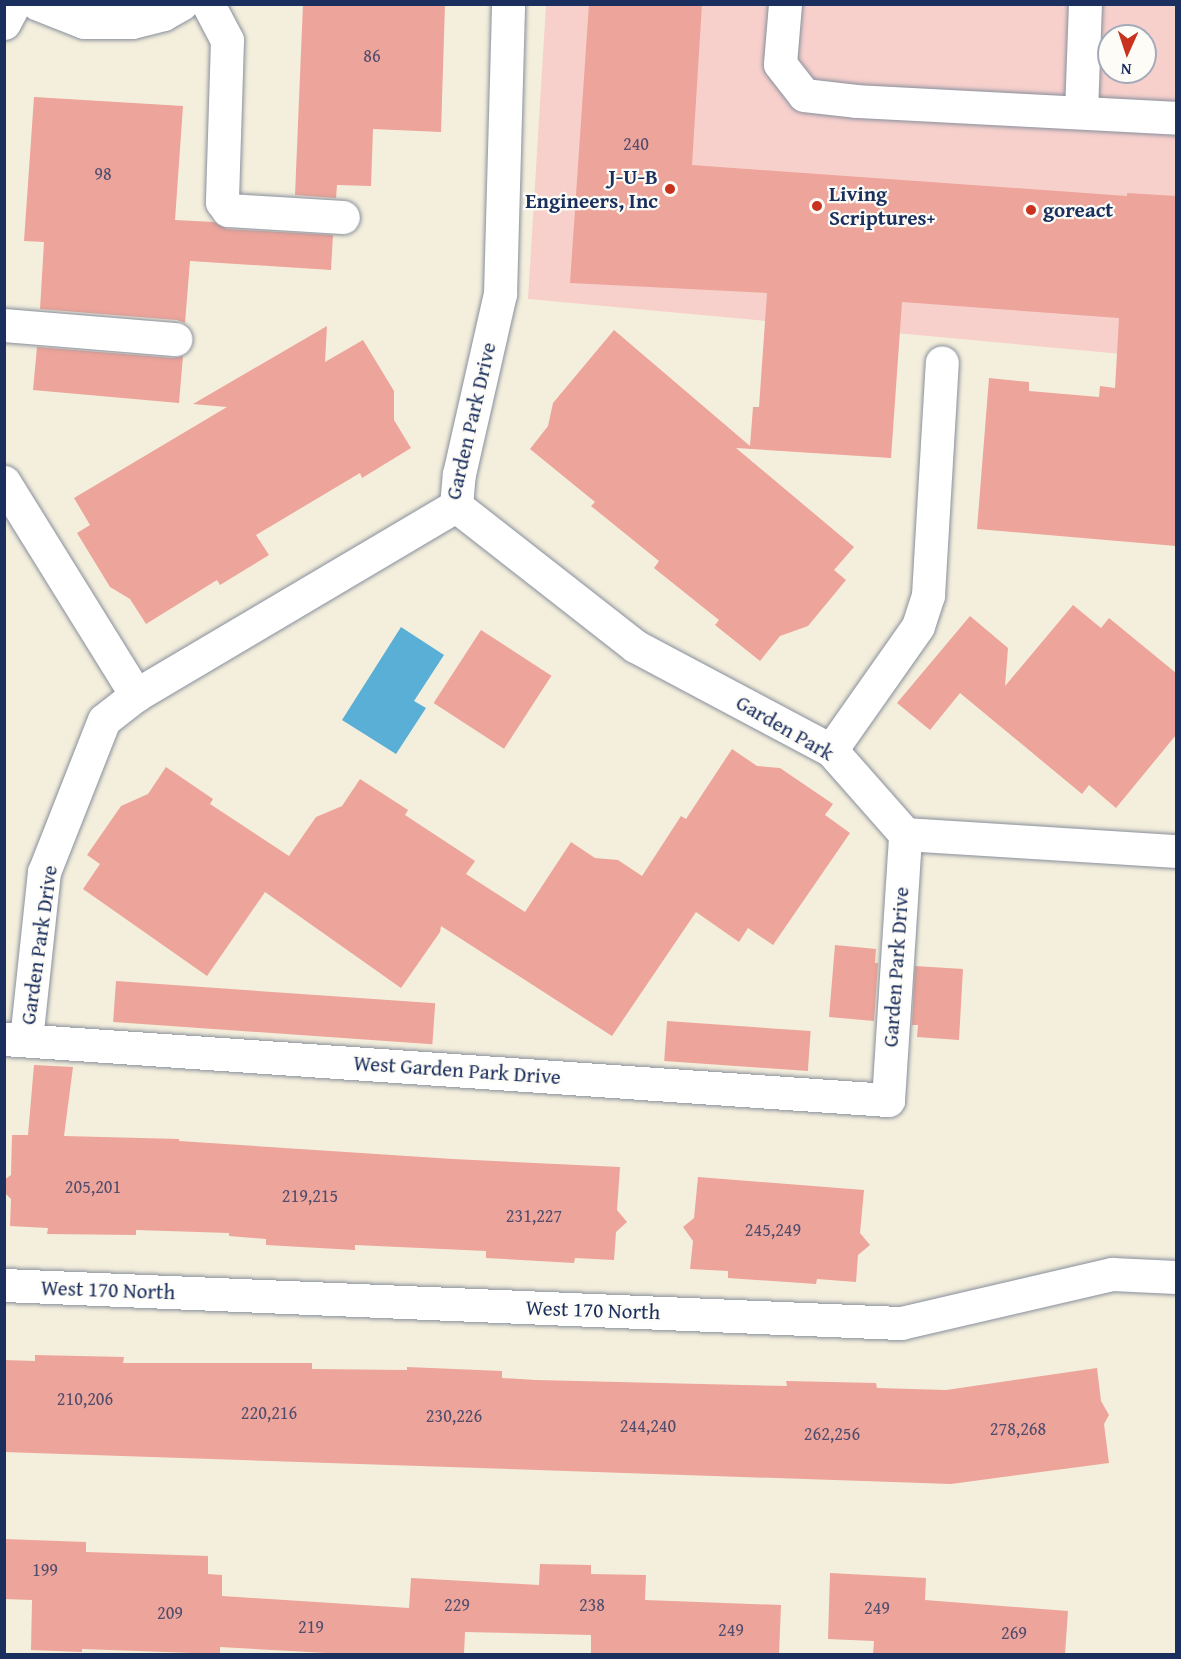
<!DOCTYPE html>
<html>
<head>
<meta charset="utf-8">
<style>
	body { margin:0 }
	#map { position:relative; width:1181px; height:1659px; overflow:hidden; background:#f4efdc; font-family:"Gentium Book Plus",serif }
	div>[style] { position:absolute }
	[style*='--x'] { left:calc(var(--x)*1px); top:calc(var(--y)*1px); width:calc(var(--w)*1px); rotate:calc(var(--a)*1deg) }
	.built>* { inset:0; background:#f7d0cc }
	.water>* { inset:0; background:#5aafd6 }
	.building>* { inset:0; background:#eda49a; transform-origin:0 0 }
	.roads { filter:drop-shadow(0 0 2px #888f9d) drop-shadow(0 0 2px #888f9d) }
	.minor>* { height:33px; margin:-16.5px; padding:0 16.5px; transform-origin:16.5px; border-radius:16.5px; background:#fff }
	.dots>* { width:16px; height:16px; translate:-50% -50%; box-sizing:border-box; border:3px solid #fdfcf7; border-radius:50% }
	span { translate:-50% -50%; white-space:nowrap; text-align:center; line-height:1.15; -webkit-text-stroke:4.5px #fdfcf7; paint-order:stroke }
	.number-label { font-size:18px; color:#504c6d }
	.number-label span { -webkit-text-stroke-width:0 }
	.poi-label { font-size:21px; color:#1b2f5e; font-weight:700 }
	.right { translate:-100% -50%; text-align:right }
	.left { translate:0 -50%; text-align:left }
	.street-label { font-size:21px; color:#1b2f5e }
	.frame { position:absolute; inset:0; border:6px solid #1b2f5e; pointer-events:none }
	.north { position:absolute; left:1097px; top:24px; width:60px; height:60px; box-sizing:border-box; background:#fdfcf7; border:2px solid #a3aaba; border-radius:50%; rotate:183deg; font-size:16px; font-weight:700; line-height:24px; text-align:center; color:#1b2f5e }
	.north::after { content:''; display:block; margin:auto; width:21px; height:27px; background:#c8321e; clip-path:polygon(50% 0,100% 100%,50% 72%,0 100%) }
</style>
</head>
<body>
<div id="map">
	<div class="built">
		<i style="clip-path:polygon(evenodd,546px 5px,1176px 5px,1176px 359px,528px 299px,546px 5px,1109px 36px,1145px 36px,1145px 72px,1109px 72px,1109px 36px)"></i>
	</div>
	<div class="water">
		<i style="clip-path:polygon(401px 627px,444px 655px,414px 701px,426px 708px,396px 754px,342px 720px)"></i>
	</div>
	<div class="building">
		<i style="clip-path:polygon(303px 4px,445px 4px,441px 132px,373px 129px,371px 186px,337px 185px,336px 198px,295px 195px)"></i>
		<i style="clip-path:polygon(589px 4px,702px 4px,692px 165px,1127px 196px,1127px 193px,1176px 196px,1176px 546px,977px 529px,989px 378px,1029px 382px,1029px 391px,1099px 397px,1100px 386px,1115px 388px,1119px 318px,902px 302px,891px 458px,736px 448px,854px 547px,834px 570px,846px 580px,808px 626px,780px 636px,760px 661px,715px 625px,719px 620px,654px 568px,659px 561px,591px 506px,595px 502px,530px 449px,548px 426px,553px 403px,614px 330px,750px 446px,753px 407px,759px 407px,767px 293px,570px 283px)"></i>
		<i style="clip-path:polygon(34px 97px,183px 106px,175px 220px,214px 222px,227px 229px,333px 235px,331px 270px,190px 261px,185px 323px,177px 320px,40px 309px,44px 242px,24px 241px)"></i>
		<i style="clip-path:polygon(327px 326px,325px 362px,363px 340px,394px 391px,394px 420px,411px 448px,362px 478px,360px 473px,256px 535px,269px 555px,220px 585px,217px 580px,146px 624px,130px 599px,110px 587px,77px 533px,90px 525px,74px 498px,227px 407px,193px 404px)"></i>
		<i style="clip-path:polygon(37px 347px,173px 358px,183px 356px,179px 403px,33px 390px)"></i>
		<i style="clip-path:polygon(1073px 605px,1101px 628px,1109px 618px,1176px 673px,1176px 735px,1116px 808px,1089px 785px,1082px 794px,960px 693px,930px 730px,897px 703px,970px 616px,1008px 648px,1005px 686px)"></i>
		<i style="left:481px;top:630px;width:84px;height:87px;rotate:33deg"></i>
		<i style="clip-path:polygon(732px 749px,757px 766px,780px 768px,833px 804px,825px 815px,850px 833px,773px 945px,748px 928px,739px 942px,696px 912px,612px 1036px,441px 926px,440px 932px,401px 988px,265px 892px,207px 976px,83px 889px,100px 864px,87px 855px,121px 806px,148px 794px,166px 767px,213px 799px,210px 804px,289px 856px,316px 817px,342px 806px,360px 779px,408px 810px,405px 815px,475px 861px,466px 874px,525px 912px,571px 842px,595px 858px,618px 860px,642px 876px,681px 816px,686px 819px)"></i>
		<i style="clip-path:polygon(835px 945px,876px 949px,875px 963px,878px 963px,874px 1021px,829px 1017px)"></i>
		<i style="clip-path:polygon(915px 966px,963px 969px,959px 1040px,917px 1037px,918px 1025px,912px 1025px)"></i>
		<i style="left:116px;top:981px;width:320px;height:41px;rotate:4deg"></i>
		<i style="left:667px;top:1021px;width:144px;height:40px;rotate:4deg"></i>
		<i style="clip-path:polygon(34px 1065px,73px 1067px,64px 1136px,179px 1139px,179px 1141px,453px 1159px,620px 1167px,617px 1210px,627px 1222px,616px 1232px,614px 1260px,575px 1258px,574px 1263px,486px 1258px,486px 1251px,355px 1245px,355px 1250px,266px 1245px,266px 1239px,229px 1236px,229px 1233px,136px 1230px,136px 1235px,47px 1234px,48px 1228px,10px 1226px,11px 1199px,4px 1192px,4px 1180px,11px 1175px,12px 1135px,28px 1135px)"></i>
		<i style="clip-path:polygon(698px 1177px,864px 1190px,860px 1233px,870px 1245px,858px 1255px,856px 1282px,817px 1279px,816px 1284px,728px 1278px,728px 1271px,690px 1269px,693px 1241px,683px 1227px,694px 1218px)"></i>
		<i style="clip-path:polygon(35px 1355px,124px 1357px,123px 1363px,312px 1363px,312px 1369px,407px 1370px,407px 1367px,502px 1371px,502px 1378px,536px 1380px,787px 1386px,786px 1381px,876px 1383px,877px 1388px,946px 1390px,1097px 1368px,1101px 1401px,1109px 1415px,1104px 1424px,1109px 1463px,951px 1484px,4px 1452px,4px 1360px,35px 1361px)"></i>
		<i style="clip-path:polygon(4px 1539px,86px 1542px,86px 1552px,208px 1556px,208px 1574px,222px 1575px,222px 1596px,409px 1608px,411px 1578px,539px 1585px,540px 1564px,591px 1565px,591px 1574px,646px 1575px,645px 1600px,781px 1605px,779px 1654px,591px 1654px,591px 1635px,465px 1632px,464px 1654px,345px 1654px,220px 1647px,220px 1654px,82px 1649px,82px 1652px,31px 1650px,32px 1600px,4px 1599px)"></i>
		<i style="clip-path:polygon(830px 1573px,926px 1578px,925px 1600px,1068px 1611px,1065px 1654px,873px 1654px,874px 1641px,828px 1639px)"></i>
	</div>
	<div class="roads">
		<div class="minor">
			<i style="--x:38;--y:4;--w:49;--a:21.4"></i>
			<i style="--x:84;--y:22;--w:48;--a:0"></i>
			<i style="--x:132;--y:22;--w:32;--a:-14"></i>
			<i style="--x:163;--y:14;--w:21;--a:-29"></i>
			<i style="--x:208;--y:4;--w:41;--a:62.2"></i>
			<i style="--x:227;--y:40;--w:162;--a:91.8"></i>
			<i style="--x:222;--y:202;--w:10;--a:53"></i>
			<i style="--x:228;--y:210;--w:115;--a:3.5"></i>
			<i style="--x:785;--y:4;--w:60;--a:94.8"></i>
			<i style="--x:780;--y:64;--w:39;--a:52"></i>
			<i style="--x:804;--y:95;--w:52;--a:6.6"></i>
			<i style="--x:856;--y:101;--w:320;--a:3"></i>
			<i style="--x:4;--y:23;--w:21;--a:-62"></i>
			<i style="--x:1081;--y:112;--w:108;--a:-87.9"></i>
			<i style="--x:4;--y:325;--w:172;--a:4.7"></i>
			<i style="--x:4;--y:482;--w:251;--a:58.2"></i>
			<i style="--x:456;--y:506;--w:227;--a:38"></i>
			<i style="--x:635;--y:646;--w:222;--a:28"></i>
			<i style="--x:831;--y:750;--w:112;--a:48.6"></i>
			<i style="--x:905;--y:834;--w:272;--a:3.6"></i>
			<i style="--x:831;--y:750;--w:151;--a:-54.9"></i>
			<i style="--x:918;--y:626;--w:33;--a:-72"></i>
			<i style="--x:928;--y:595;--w:233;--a:-86.6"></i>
			<i style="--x:4;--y:1039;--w:886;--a:3.95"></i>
			<i style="--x:888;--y:1100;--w:267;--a:-86.3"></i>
			<i style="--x:26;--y:1040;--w:169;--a:-83.9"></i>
			<i style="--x:44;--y:872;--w:163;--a:-68.5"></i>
			<i style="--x:104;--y:720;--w:41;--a:-38"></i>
			<i style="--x:136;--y:695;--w:372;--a:-30.6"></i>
			<i style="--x:456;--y:506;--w:32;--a:-85"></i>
			<i style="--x:459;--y:474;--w:185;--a:-77.2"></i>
			<i style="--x:500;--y:294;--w:290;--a:-88.4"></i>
			<i style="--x:4;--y:1285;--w:898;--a:2.43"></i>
			<i style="--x:901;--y:1323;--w:217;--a:-13.1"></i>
			<i style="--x:1112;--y:1274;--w:64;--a:2.7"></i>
		</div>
	</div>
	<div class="dots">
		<i style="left:670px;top:189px;background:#c8321e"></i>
		<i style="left:817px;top:206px;background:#c8321e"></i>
		<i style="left:1031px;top:210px;background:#c8321e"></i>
	</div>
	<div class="number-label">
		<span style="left:372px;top:56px">86</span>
		<span style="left:636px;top:144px">240</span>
		<span style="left:103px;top:174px">98</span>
		<span style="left:93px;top:1187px">205,201</span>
		<span style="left:310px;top:1196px">219,215</span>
		<span style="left:534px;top:1216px">231,227</span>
		<span style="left:773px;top:1230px">245,249</span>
		<span style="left:85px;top:1399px">210,206</span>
		<span style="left:269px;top:1413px">220,216</span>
		<span style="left:454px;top:1416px">230,226</span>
		<span style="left:648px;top:1426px">244,240</span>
		<span style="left:1018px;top:1429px">278,268</span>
		<span style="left:832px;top:1434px">262,256</span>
		<span style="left:45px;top:1570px">199</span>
		<span style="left:457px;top:1605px">229</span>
		<span style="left:592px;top:1605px">238</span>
		<span style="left:877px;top:1608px">249</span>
		<span style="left:170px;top:1613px">209</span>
		<span style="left:311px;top:1627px">219</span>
		<span style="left:731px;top:1630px">249</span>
		<span style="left:1014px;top:1633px">269</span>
	</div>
	<div class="poi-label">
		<span class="right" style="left:658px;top:189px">J-U-B<br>Engineers, Inc</span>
		<span class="left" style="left:829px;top:206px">Living<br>Scriptures+</span>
		<span class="left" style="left:1043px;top:210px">goreact</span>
	</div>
	<div class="street-label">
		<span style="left:471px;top:421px;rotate:-77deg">Garden Park Drive</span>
		<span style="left:785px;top:728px;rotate:30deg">Garden Park</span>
		<span style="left:39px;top:945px;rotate:-82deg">Garden Park Drive</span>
		<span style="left:896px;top:967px;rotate:-86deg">Garden Park Drive</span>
		<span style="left:457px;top:1070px;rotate:4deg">West Garden Park Drive</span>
		<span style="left:108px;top:1290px;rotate:2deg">West 170 North</span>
		<span style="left:593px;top:1310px;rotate:2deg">West 170 North</span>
	</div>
	<div class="frame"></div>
	<div class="north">N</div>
</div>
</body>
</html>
